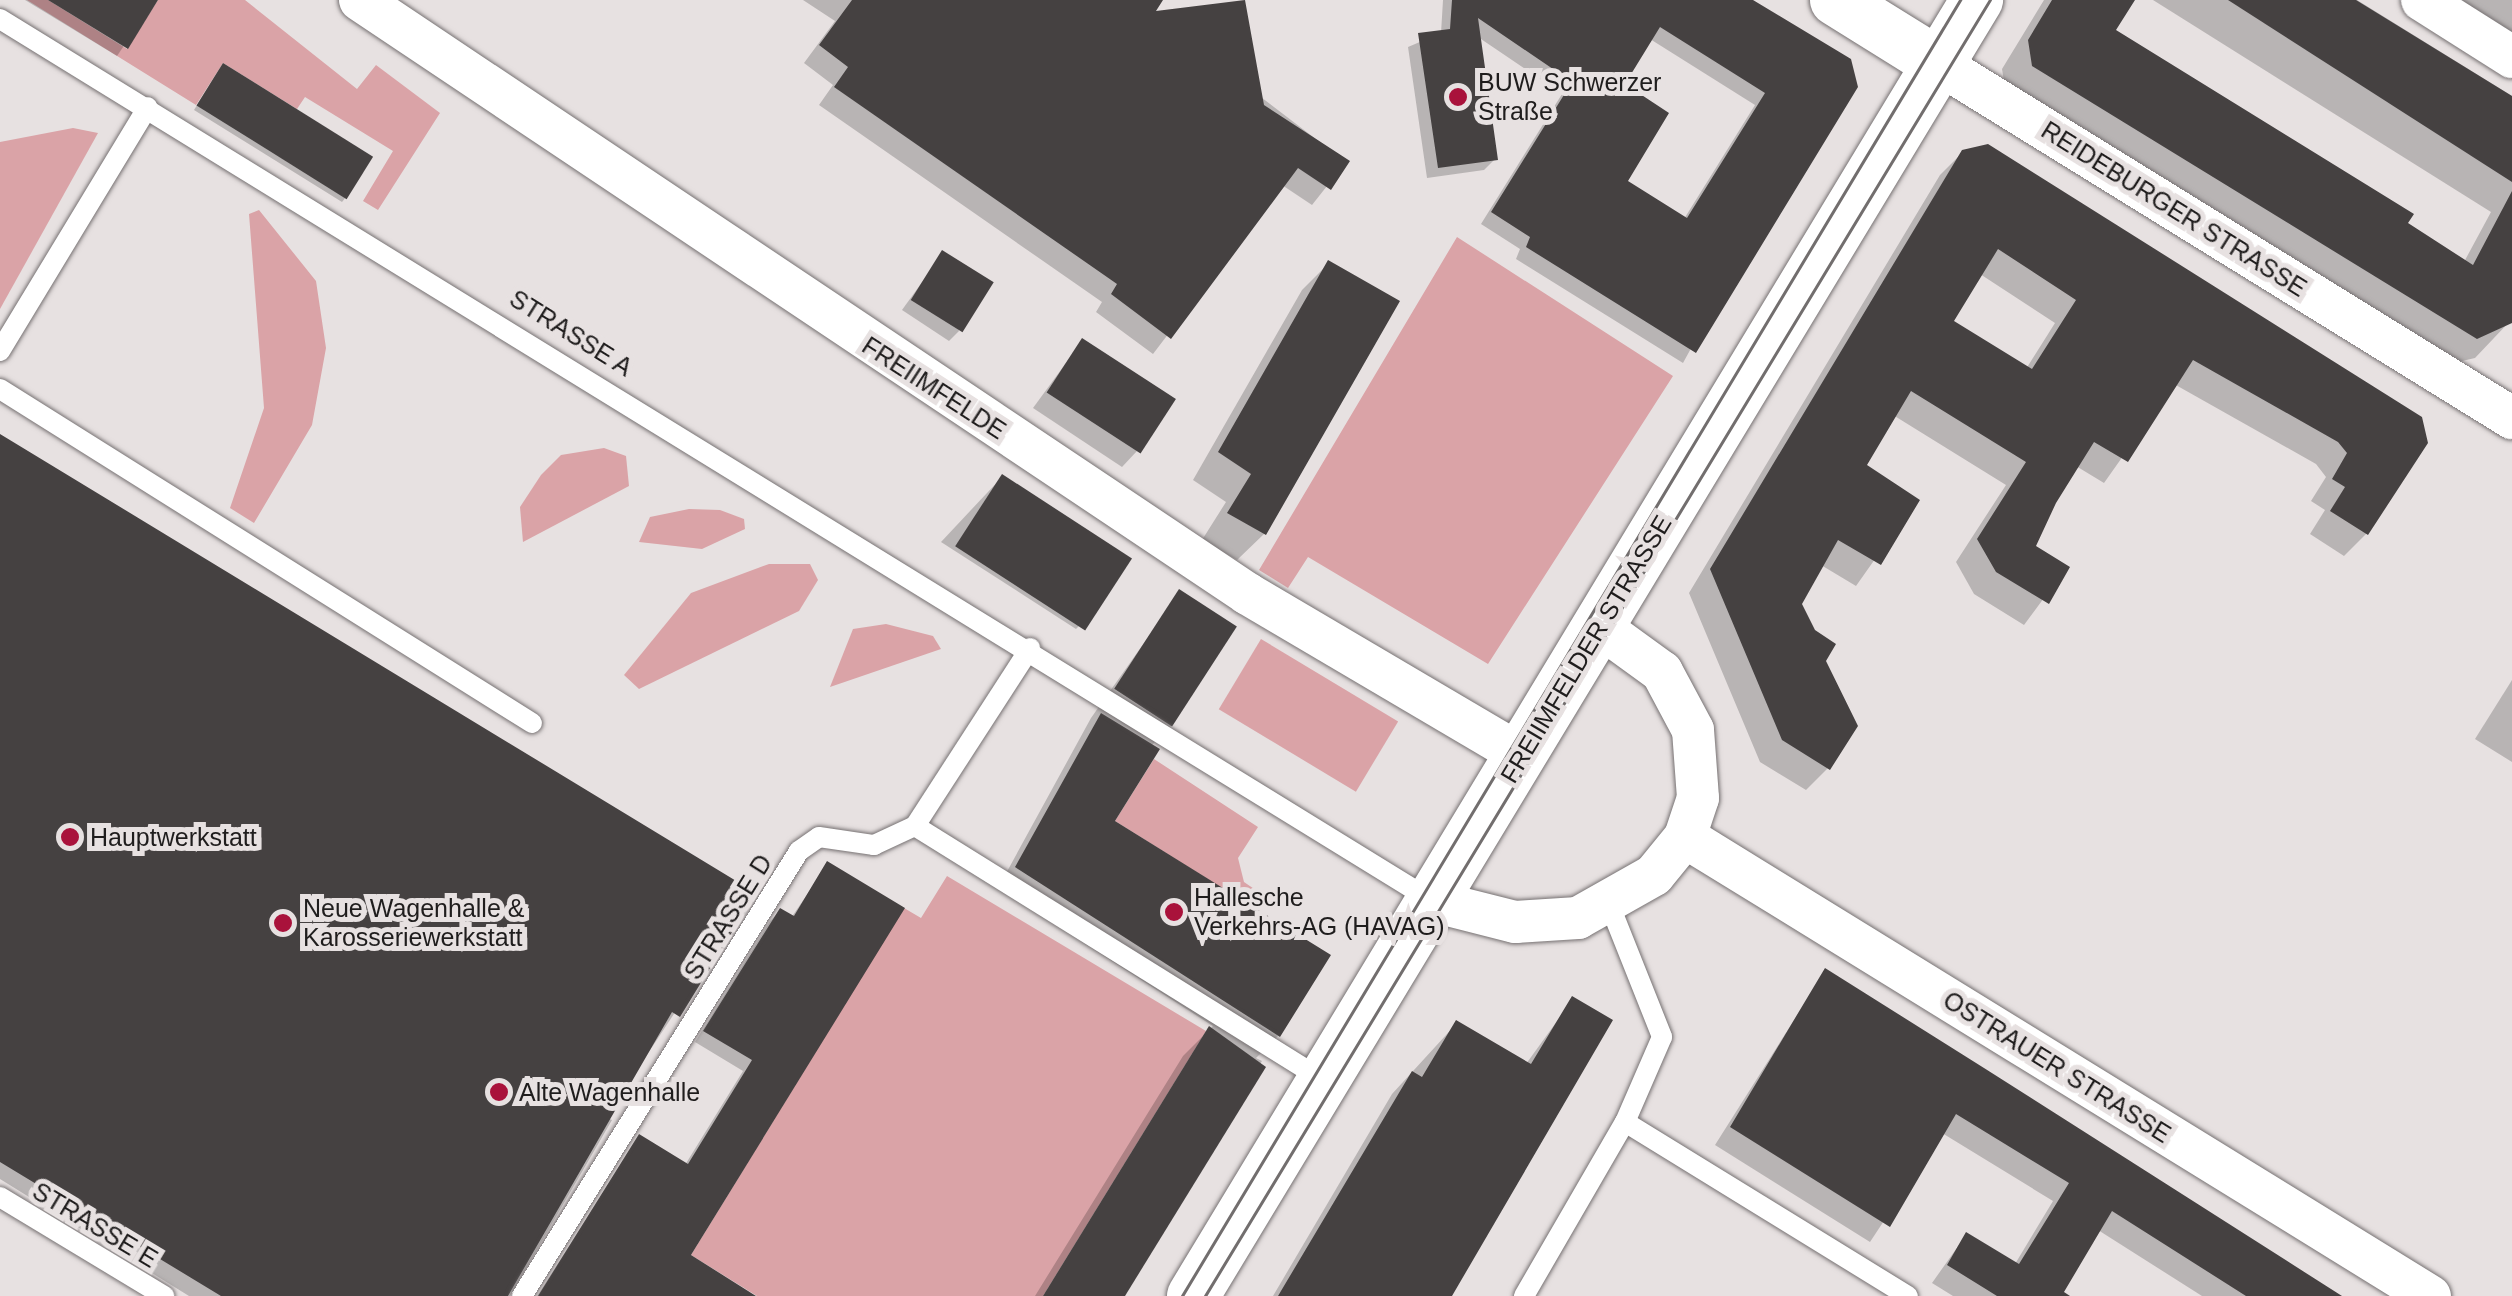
<!DOCTYPE html>
<html>
<head>
<meta charset="utf-8">
<style>
	body { margin:0 }
	#map { position:relative; width:2512px; height:1296px; overflow:hidden; background:#e7e1e1; font-family:Arial,sans-serif }
	div>[style] { position:absolute }
	[style*='--x'] { left:calc(var(--x)*1px); top:calc(var(--y)*1px); width:calc(var(--w)*1px); rotate:calc(var(--a)*1deg) }
	.green>* { inset:0; background:#daa3a7; transform-origin:0 0 }
	.shadow>* { inset:0; background:#0003 }
	.building>* { inset:0; background:#454141; transform-origin:0 0 }
	.roads { filter:drop-shadow(0 0 2px #767172) drop-shadow(0 0 2px #767172) }
	.service>* { height:20px; margin:-10px; padding:0 10px; transform-origin:10px; border-radius:10px; background:#fff }
	.minor>* { height:42px; margin:-21px; padding:0 21px; transform-origin:21px; border-radius:21px; background:#fff }
	.tertiary>* { height:52px; margin:-26px; padding:0 26px; transform-origin:26px; border-radius:26px; background:#fff }
	.tram>* { height:2.5px; margin:-1.25px; padding:0 1.25px; transform-origin:1.25px; border-radius:1.25px; background:#726e6e }
	.dots>* { width:28px; height:28px; translate:-50% -50%; box-sizing:border-box; border:5px solid #e7e1e1; border-radius:50% }
	span { translate:-50% -50%; white-space:nowrap; text-align:center; line-height:1.15; -webkit-text-stroke:10px #e7e1e1; paint-order:stroke }
	.poi-label { font-size:25px; color:#1f1d1d }
	.left { translate:0 -50%; text-align:left }
	.street-label { font-size:25px; color:#1f1d1d }
</style>
</head>
<body>
<div id="map">
	<div class="green">
		<i style="clip-path:polygon(27px 0,48px 0,127px 49px,158px 0,245px 0,357px 89px,376px 65px,440px 113px,378px 210px,363px 201px,393px 151px,305px 97px,297px 109px,223px 63px,196px 105px)"></i>
		<i style="clip-path:polygon(73px 128px,98px 133px,0 309px,0 142px)"></i>
		<i style="clip-path:polygon(259px 210px,316px 281px,326px 348px,312px 425px,254px 523px,230px 508px,264px 408px,249px 214px)"></i>
		<i style="clip-path:polygon(1457px 237px,1673px 376px,1488px 664px,1308px 557px,1288px 588px,1259px 570px)"></i>
		<i style="clip-path:polygon(604px 448px,626px 456px,629px 486px,523px 542px,520px 507px,541px 475px,561px 455px)"></i>
		<i style="clip-path:polygon(689px 509px,720px 510px,744px 519px,745px 529px,702px 549px,639px 542px,650px 517px)"></i>
		<i style="clip-path:polygon(769px 564px,810px 564px,818px 580px,799px 611px,639px 689px,624px 675px,691px 593px)"></i>
		<i style="clip-path:polygon(886px 624px,933px 636px,941px 649px,830px 687px,853px 629px)"></i>
		<i style="left:1261px;top:639px;width:160px;height:82px;rotate:31deg"></i>
		<i style="clip-path:polygon(1154px 759px,1258px 827px,1238px 858px,1244px 882px,1266px 897px,1257px 910px,1115px 821px)"></i>
		<i style="clip-path:polygon(947px 876px,1206px 1031px,1043px 1296px,757px 1296px,691px 1255px,904px 908px,921px 918px)"></i>
	</div>
	<div class="shadow">
		<i style="clip-path:polygon(25px 0,155px 0,117px 56px)"></i>
		<i style="clip-path:polygon(803px 0,1161px 0,1152px 14px,1346px 162px,1312px 205px,1282px 185px,1153px 354px,1096px 312px,1102px 302px,819px 105px,833px 85px,804px 63px,835px 21px)"></i>
		<i style="clip-path:polygon(evenodd,1443px 0,1751px 0,1848px 61px,1683px 363px,1516px 259px,1520px 249px,1481px 224px,1562px 94px,1478px 37px,1495px 159px,1484px 170px,1427px 178px,1408px 47px,1441px 33px,1443px 0,1650px 39px,1755px 105px,1684px 219px,1624px 182px,1622px 85px,1650px 39px)"></i>
		<i style="clip-path:polygon(2044px 0,2132px 0,2113px 31px,2464px 262px,2491px 212px,2153px 0,2357px 0,2512px 96px,2512px 319px,2475px 358px,2449px 364px,2006px 93px,2002px 69px)"></i>
		<i style="clip-path:polygon(2426px 0,2512px 0,2512px 51px)"></i>
		<i style="clip-path:polygon(219px 70px,346px 197px,342px 202px,194px 110px)"></i>
		<i style="clip-path:polygon(evenodd,1963px 152px,2420px 419px,2366px 534px,2344px 556px,2310px 534px,2325px 510px,2311px 501px,2326px 477px,2316px 464px,2174px 384px,2104px 483px,2076px 466px,2054px 502px,2033px 547px,2066px 568px,2024px 625px,1974px 594px,1956px 562px,2006px 485px,1893px 415px,1864px 466px,1916px 501px,1856px 586px,1821px 565px,1800px 604px,1823px 661px,1828px 768px,1806px 790px,1760px 762px,1689px 593px,1940px 175px,1963px 152px,1980px 274px,2055px 323px,2026px 369px,1950px 322px,1980px 274px)"></i>
		<i style="clip-path:polygon(943px 253px,959px 331px,949px 341px,902px 310px)"></i>
		<i style="clip-path:polygon(1329px 263px,1264px 534px,1237px 560px,1202px 540px,1226px 502px,1193px 480px,1302px 290px)"></i>
		<i style="clip-path:polygon(1082px 341px,1137px 451px,1122px 467px,1033px 408px)"></i>
		<i style="clip-path:polygon(0 439px,753px 894px,606px 1117px,612px 1120px,510px 1296px,189px 1296px,0 1179px)"></i>
		<i style="clip-path:polygon(1002px 477px,1080px 625px,1076px 629px,941px 542px)"></i>
		<i style="clip-path:polygon(1180px 592px,1173px 724px,1151px 746px,1112px 822px,1278px 1036px,1256px 1058px,1262px 1061px,1120px 1296px,1035px 1296px,1183px 1056px,1213px 1026px,998px 888px,1091px 718px)"></i>
		<i style="clip-path:polygon(2512px 680px,2512px 762px,2475px 739px)"></i>
		<i style="clip-path:polygon(828px 864px,687px 1256px,752px 1296px,537px 1296px,639px 1137px,685px 1165px,743px 1071px,695px 1042px,770px 921px,780px 911px,791px 918px)"></i>
		<i style="clip-path:polygon(1825px 971px,2337px 1296px,2202px 1296px,2098px 1230px,2059px 1296px,1953px 1296px,1932px 1283px,1966px 1235px,2015px 1264px,2053px 1201px,1942px 1133px,1870px 1242px,1715px 1145px)"></i>
		<i style="clip-path:polygon(1573px 999px,1448px 1296px,1273px 1296px,1392px 1094px,1457px 1023px,1526px 1064px)"></i>
	</div>
	<div class="building">
		<i style="clip-path:polygon(48px 0,158px 0,128px 49px)"></i>
		<i style="clip-path:polygon(852px 0,1163px 0,1156px 11px,1245px 0,1264px 105px,1350px 161px,1331px 190px,1298px 168px,1171px 339px,1111px 294px,1117px 284px,834px 87px,848px 67px,819px 45px)"></i>
		<i style="clip-path:polygon(evenodd,1452px 0,1753px 0,1851px 59px,1858px 87px,1696px 353px,1526px 247px,1530px 237px,1491px 212px,1572px 82px,1478px 18px,1498px 160px,1438px 168px,1418px 33px,1450px 29px,1452px 0,1660px 27px,1765px 93px,1687px 218px,1628px 181px,1669px 113px,1625px 84px,1660px 27px)"></i>
		<i style="clip-path:polygon(2052px 0,2135px 0,2116px 30px,2414px 214px,2408px 223px,2473px 265px,2512px 191px,2512px 323px,2477px 339px,2032px 66px,2028px 40px)"></i>
		<i style="clip-path:polygon(2228px 0,2356px 0,2512px 96px,2512px 182px)"></i>
		<i style="left:223px;top:63px;width:177px;height:50px;rotate:32deg"></i>
		<i style="clip-path:polygon(evenodd,1988px 144px,2422px 417px,2428px 443px,2368px 535px,2330px 511px,2345px 487px,2332px 479px,2347px 453px,2338px 442px,2193px 360px,2128px 462px,2094px 442px,2056px 503px,2036px 546px,2070px 567px,2049px 604px,1996px 572px,1977px 539px,2026px 462px,1911px 391px,1867px 465px,1920px 500px,1881px 565px,1838px 540px,1802px 604px,1815px 630px,1836px 644px,1826px 661px,1858px 726px,1830px 770px,1782px 740px,1710px 569px,1962px 150px,1988px 144px,1998px 249px,2076px 300px,2032px 369px,1954px 321px,1998px 249px)"></i>
		<i style="left:942px;top:250px;width:61px;height:59px;rotate:32deg"></i>
		<i style="clip-path:polygon(1328px 260px,1400px 301px,1266px 535px,1227px 513px,1251px 474px,1218px 452px)"></i>
		<i style="left:1082px;top:338px;width:112px;height:65px;rotate:33deg"></i>
		<i style="clip-path:polygon(0 434px,756px 893px,680px 1017px,672px 1012px,508px 1296px,221px 1296px,0 1162px)"></i>
		<i style="left:1002px;top:474px;width:155px;height:86px;rotate:33deg"></i>
		<i style="left:1179px;top:589px;width:69px;height:119px;rotate:33deg"></i>
		<i style="clip-path:polygon(1101px 713px,1160px 749px,1115px 821px,1331px 955px,1280px 1037px,1015px 867px)"></i>
		<i style="clip-path:polygon(827px 861px,905px 908px,691px 1255px,756px 1296px,538px 1296px,639px 1134px,688px 1164px,752px 1060px,703px 1031px,780px 908px,794px 916px)"></i>
		<i style="clip-path:polygon(1825px 968px,1984px 1068px,2342px 1296px,2246px 1296px,2112px 1211px,2064px 1292px,2070px 1296px,1997px 1296px,1947px 1265px,1966px 1232px,2019px 1264px,2069px 1183px,1956px 1114px,1890px 1227px,1730px 1127px)"></i>
		<i style="clip-path:polygon(1572px 996px,1613px 1020px,1452px 1296px,1278px 1296px,1412px 1071px,1422px 1077px,1456px 1020px,1531px 1064px)"></i>
		<i style="clip-path:polygon(1209px 1026px,1266px 1067px,1125px 1296px,1043px 1296px)"></i>
	</div>
	<div class="roads">
		<div class="service">
			<i style="--x:0;--y:19;--w:1680;--a:31.62"></i>
			<i style="--x:0;--y:351;--w:285;--a:-58.8"></i>
			<i style="--x:0;--y:389;--w:628;--a:32.12"></i>
			<i style="--x:915;--y:826;--w:478;--a:31.9"></i>
			<i style="--x:1610;--y:906;--w:141;--a:68.3"></i>
			<i style="--x:1662;--y:1037;--w:93;--a:113.5"></i>
			<i style="--x:0;--y:1197;--w:192;--a:31.1"></i>
			<i style="--x:522;--y:1296;--w:524;--a:-58.1"></i>
			<i style="--x:799;--y:851;--w:24;--a:-35"></i>
			<i style="--x:819;--y:837;--w:56;--a:8.3"></i>
			<i style="--x:874;--y:845;--w:45;--a:-24.9"></i>
			<i style="--x:915;--y:826;--w:212;--a:-57.1"></i>
			<i style="--x:1524;--y:1296;--w:201;--a:-59.9"></i>
			<i style="--x:1625;--y:1122;--w:332;--a:31.6"></i>
		</div>
		<div class="minor">
			<i style="--x:360;--y:0;--w:1068;--a:33.78"></i>
			<i style="--x:1248;--y:594;--w:317;--a:30.5"></i>
			<i style="--x:2422;--y:0;--w:107;--a:32.3"></i>
			<i style="--x:1939;--y:64;--w:674;--a:31.71"></i>
			<i style="--x:1685;--y:837;--w:875;--a:31.64"></i>
			<i style="--x:1432;--y:901;--w:86;--a:14.2"></i>
			<i style="--x:1515;--y:922;--w:63;--a:-3.6"></i>
			<i style="--x:1578;--y:918;--w:87;--a:-29.5"></i>
			<i style="--x:1654;--y:875;--w:49;--a:-50.8"></i>
			<i style="--x:1685;--y:837;--w:41;--a:-71.6"></i>
			<i style="--x:1698;--y:798;--w:68;--a:-94.2"></i>
			<i style="--x:1693;--y:730;--w:66;--a:-118.1"></i>
			<i style="--x:1662;--y:672;--w:77;--a:-144"></i>
		</div>
		<div class="tertiary">
			<i style="--x:1836;--y:0;--w:121;--a:31.9"></i>
			<i style="--x:1193;--y:1296;--w:1515;--a:-58.83"></i>
		</div>
	</div>
	<div class="tram">
		<i style="--x:1182;--y:1296;--w:1512;--a:-59.02"></i>
		<i style="--x:1205;--y:1296;--w:1515;--a:-58.8"></i>
	</div>
	<div class="dots">
		<i style="left:1458px;top:97px;background:#a9123b"></i>
		<i style="left:70px;top:837px;background:#a9123b"></i>
		<i style="left:1174px;top:912px;background:#a9123b"></i>
		<i style="left:283px;top:923px;background:#a9123b"></i>
		<i style="left:499px;top:1092px;background:#a9123b"></i>
	</div>
	<div class="poi-label">
		<span class="left" style="left:1478px;top:97px">BUW Schwerzer<br>Straße</span>
		<span class="left" style="left:90px;top:837px">Hauptwerkstatt</span>
		<span class="left" style="left:1194px;top:912px">Hallesche<br>Verkehrs-AG (HAVAG)</span>
		<span class="left" style="left:303px;top:923px">Neue Wagenhalle &amp;<br>Karosseriewerkstatt</span>
		<span class="left" style="left:519px;top:1092px">Alte Wagenhalle</span>
	</div>
	<div class="street-label">
		<span style="left:2174px;top:209px;rotate:32deg">REIDEBURGER STRASSE</span>
		<span style="left:571px;top:333px;rotate:32deg">STRASSE A</span>
		<span style="left:934px;top:388px;rotate:33deg">FREIIMFELDE</span>
		<span style="left:1586px;top:649px;rotate:-59deg">FREIIMFELDER STRASSE</span>
		<span style="left:728px;top:917px;rotate:-58deg">STRASSE D</span>
		<span style="left:2057px;top:1067px;rotate:32deg">OSTRAUER STRASSE</span>
		<span style="left:95px;top:1225px;rotate:31deg">STRASSE E</span>
	</div>
</div>
</body>
</html>
